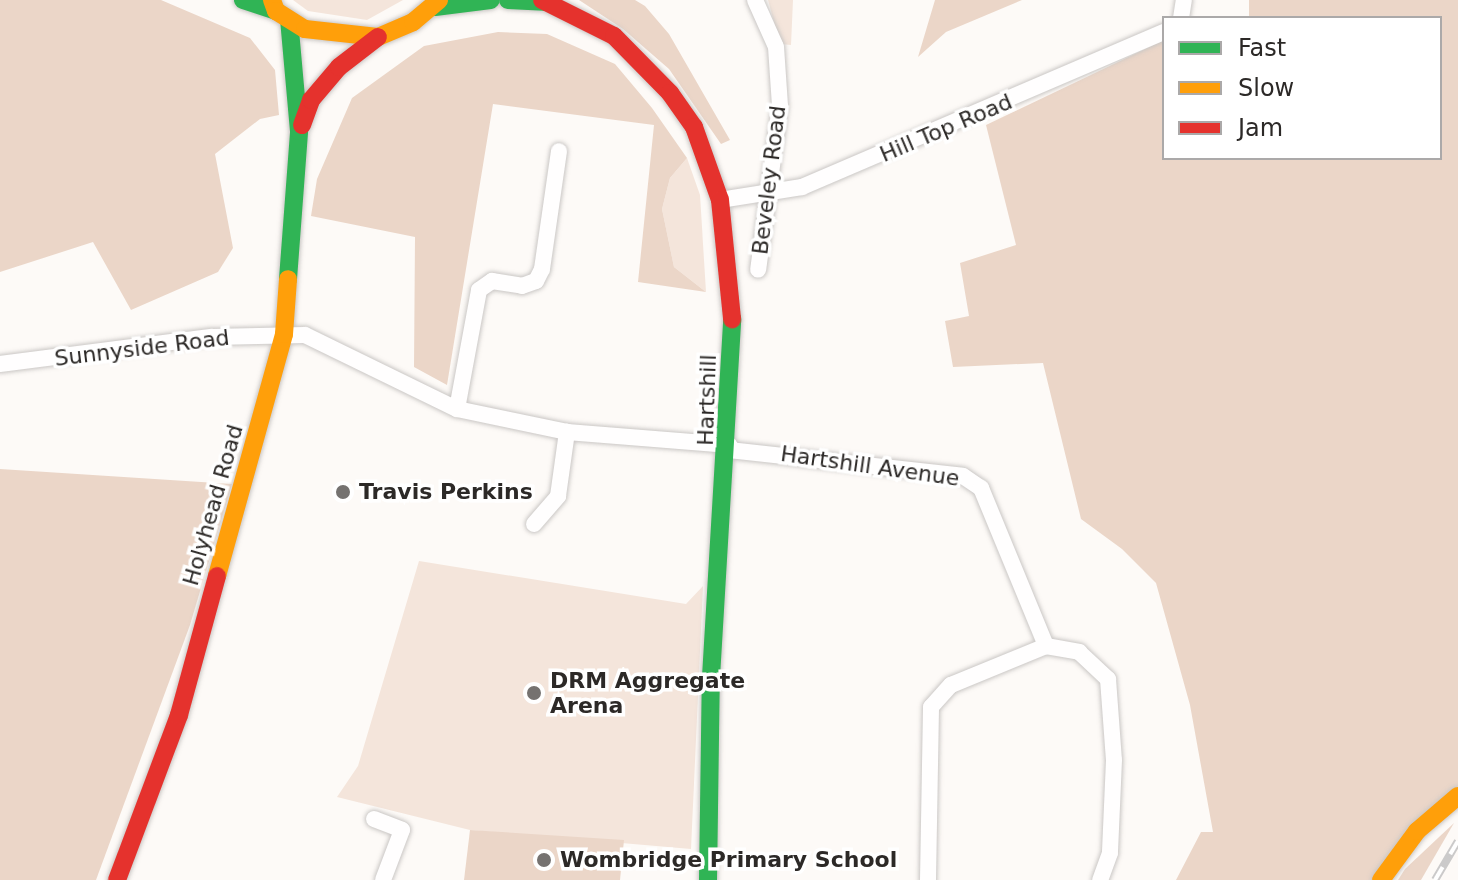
<!DOCTYPE html>
<html>
<head>
<meta charset="utf-8">
<style>
	body { margin:0 }
	#map { position:relative; width:1458px; height:880px; overflow:hidden; background:#fdfaf7; font-family:"DejaVu Sans",sans-serif }
	div>[style] { position:absolute }
	[style*='--x'] { left:calc(var(--x)*1px); top:calc(var(--y)*1px); width:calc(var(--w)*1px); rotate:calc(var(--a)*1deg) }
	.green>* { inset:0; background:#f4e5db }
	.forest>* { inset:0; background:#ebd6c8 }
	.roads { filter:drop-shadow(0 0 2px #cac7c5) drop-shadow(0 0 2px #cac7c5) }
	.street>* { height:16px; margin:-8px; padding:0 8px; transform-origin:8px; border-radius:8px; background:#fffefe }
	.fast>* { height:18px; margin:-9px; padding:0 9px; transform-origin:9px; border-radius:9px; background:#30b455 }
	.slow>* { height:18px; margin:-9px; padding:0 9px; transform-origin:9px; border-radius:9px; background:#ff9f0a }
	.jam>* { height:18px; margin:-9px; padding:0 9px; transform-origin:9px; border-radius:9px; background:#e5322d }
	.rail>* { height:8px; margin-top:-4px; transform-origin:0; background:repeating-linear-gradient(90deg,#fff 0 15px,#cbcaca 0 30px); box-sizing:border-box; border-block:2px solid #cbcaca }
	.dots>* { width:22px; height:22px; translate:-50% -50%; box-sizing:border-box; border:4px solid #fff; border-radius:50% }
	span { translate:-50% -50%; white-space:nowrap; text-align:center; line-height:1.15; -webkit-text-stroke:7px #fff; paint-order:stroke }
	.street-label { font-size:22px; color:#2c2927 }
	.poi-label { font-size:22px; color:#2c2927; font-weight:700 }
	.left { translate:0 -50%; text-align:left }
	.legend { position:absolute; left:1162px; top:16px; width:280px; height:144px; box-sizing:border-box; background:#fff; border:2px solid #aba9a9; margin:0; padding:10px 14px; list-style:none; font-size:24px; color:#2c2927 }
	.legend li { display:flex; align-items:center; gap:16px; height:40px }
	.legend b { width:40px; border:2px solid #aba9a9 }
</style>
</head>
<body>
<div id="map">
	<div class="green">
		<i style="clip-path:polygon(293px 0,403px 0,367px 20px,308px 11px)"></i>
		<i style="clip-path:polygon(768px 0,793px 0,791px 45px,780px 44px)"></i>
		<i style="clip-path:polygon(687px 158px,700px 195px,706px 292px,674px 267px,662px 209px,670px 178px)"></i>
		<i style="clip-path:polygon(419px 561px,686px 604px,703px 586px,691px 849px,470px 830px,337px 797px,358px 766px)"></i>
	</div>
	<div class="forest">
		<i style="clip-path:polygon(0 0,161px 0,250px 38px,275px 70px,279px 115px,260px 119px,215px 154px,233px 248px,218px 272px,131px 310px,93px 242px,0 272px)"></i>
		<i style="clip-path:polygon(579px 0,635px 0,645px 6px,669px 34px,730px 140px,721px 144px,669px 69px,623px 29px)"></i>
		<i style="clip-path:polygon(935px 0,1022px 0,946px 32px,918px 57px)"></i>
		<i style="clip-path:polygon(1249px 0,1458px 0,1458px 786px,1372px 880px,1176px 880px,1201px 832px,1213px 832px,1190px 705px,1156px 583px,1122px 549px,1081px 519px,1043px 363px,953px 367px,945px 321px,969px 316px,960px 263px,1016px 245px,986px 125px,1164px 40px,1164px 158px,1440px 158px,1440px 18px,1249px 18px)"></i>
		<i style="clip-path:polygon(498px 32px,547px 34px,615px 64px,652px 108px,687px 158px,670px 178px,662px 209px,674px 267px,706px 292px,638px 282px,654px 125px,493px 104px,447px 385px,414px 367px,415px 237px,311px 216px,317px 179px,352px 98px,424px 46px)"></i>
		<i style="clip-path:polygon(0 469px,232px 484px,190px 625px,96px 880px,0 880px)"></i>
		<i style="clip-path:polygon(1454px 823px,1421px 880px,1398px 880px,1405px 869px)"></i>
		<i style="clip-path:polygon(470px 830px,624px 840px,620px 880px,464px 880px)"></i>
	</div>
	<div class="roads">
		<div class="street">
			<i style="--x:755;--y:0;--w:51;--a:65.9"></i>
			<i style="--x:776;--y:47;--w:59;--a:86.1"></i>
			<i style="--x:780;--y:106;--w:165;--a:97.6"></i>
			<i style="--x:1181;--y:18;--w:18;--a:-81"></i>
			<i style="--x:720;--y:200;--w:83;--a:-9"></i>
			<i style="--x:802;--y:187;--w:394;--a:-23.2"></i>
			<i style="--x:0;--y:364;--w:214;--a:-7.3"></i>
			<i style="--x:212;--y:337;--w:93;--a:-1.2"></i>
			<i style="--x:305;--y:335;--w:169;--a:26"></i>
			<i style="--x:457;--y:409;--w:112;--a:11.8"></i>
			<i style="--x:567;--y:432;--w:163;--a:4.6"></i>
			<i style="--x:457;--y:409;--w:121;--a:-79.5"></i>
			<i style="--x:479;--y:290;--w:16;--a:-35"></i>
			<i style="--x:492;--y:281;--w:30;--a:9"></i>
			<i style="--x:522;--y:286;--w:15;--a:-20"></i>
			<i style="--x:536;--y:281;--w:13;--a:-63"></i>
			<i style="--x:542;--y:269;--w:119;--a:-81.8"></i>
			<i style="--x:729;--y:450;--w:235;--a:6.3"></i>
			<i style="--x:963;--y:476;--w:22;--a:34"></i>
			<i style="--x:981;--y:488;--w:171;--a:67.6"></i>
			<i style="--x:534;--y:524;--w:37;--a:-49"></i>
			<i style="--x:558;--y:496;--w:65;--a:-82"></i>
			<i style="--x:374;--y:819;--w:30;--a:21"></i>
			<i style="--x:402;--y:830;--w:53;--a:110.8"></i>
			<i style="--x:928;--y:880;--w:173;--a:-89"></i>
			<i style="--x:931;--y:707;--w:30;--a:-48"></i>
			<i style="--x:951;--y:685;--w:103;--a:-22.3"></i>
			<i style="--x:1046;--y:646;--w:34;--a:10"></i>
			<i style="--x:1079;--y:652;--w:40;--a:43"></i>
			<i style="--x:1108;--y:679;--w:81;--a:85.8"></i>
			<i style="--x:1114;--y:760;--w:93;--a:92.5"></i>
			<i style="--x:1110;--y:853;--w:29;--a:110"></i>
		</div>
		<div class="fast">
			<i style="--x:243;--y:0;--w:35;--a:18"></i>
			<i style="--x:508;--y:0;--w:36;--a:3"></i>
			<i style="--x:435;--y:7;--w:56;--a:-7.1"></i>
			<i style="--x:288;--y:279;--w:148;--a:-85.7"></i>
			<i style="--x:299;--y:131;--w:111;--a:-95.1"></i>
			<i style="--x:708;--y:880;--w:203;--a:-89.2"></i>
			<i style="--x:711;--y:677;--w:359;--a:-86.6"></i>
		</div>
		<div class="slow">
			<i style="--x:272;--y:0;--w:12;--a:70"></i>
			<i style="--x:276;--y:11;--w:34;--a:32"></i>
			<i style="--x:305;--y:29;--w:73;--a:6.3"></i>
			<i style="--x:378;--y:37;--w:38;--a:-23"></i>
			<i style="--x:413;--y:22;--w:34;--a:-40"></i>
			<i style="--x:217;--y:576;--w:251;--a:-74.5"></i>
			<i style="--x:284;--y:334;--w:55;--a:-85.8"></i>
			<i style="--x:1381;--y:880;--w:61;--a:-53.7"></i>
			<i style="--x:1417;--y:831;--w:54;--a:-40.5"></i>
		</div>
		<div class="jam">
			<i style="--x:542;--y:0;--w:80;--a:26.6"></i>
			<i style="--x:614;--y:36;--w:80;--a:45.5"></i>
			<i style="--x:670;--y:93;--w:42;--a:54.8"></i>
			<i style="--x:694;--y:127;--w:77;--a:70.4"></i>
			<i style="--x:720;--y:200;--w:120;--a:84.2"></i>
			<i style="--x:302;--y:125;--w:27;--a:-70"></i>
			<i style="--x:311;--y:100;--w:43;--a:-49.7"></i>
			<i style="--x:339;--y:67;--w:49;--a:-37.6"></i>
			<i style="--x:117;--y:880;--w:176;--a:-69.4"></i>
			<i style="--x:179;--y:715;--w:144;--a:-74.7"></i>
		</div>
	</div>
	<div class="rail">
		<i style="--x:1435;--y:880;--w:45;--a:-59.5"></i>
	</div>
	<div class="dots">
		<i style="left:343px;top:492px;background:#757270"></i>
		<i style="left:534px;top:693px;background:#757270"></i>
		<i style="left:544px;top:860px;background:#757270"></i>
	</div>
	<div class="street-label">
		<span style="left:946px;top:128px;rotate:-23deg">Hill Top Road</span>
		<span style="left:769px;top:180px;rotate:-83deg">Beveley Road</span>
		<span style="left:142px;top:348px;rotate:-7deg">Sunnyside Road</span>
		<span style="left:707px;top:400px;rotate:-88deg">Hartshill</span>
		<span style="left:870px;top:466px;rotate:8deg">Hartshill Avenue</span>
		<span style="left:213px;top:505px;rotate:-74deg">Holyhead Road</span>
	</div>
	<div class="poi-label">
		<span class="left" style="left:359px;top:492px">Travis Perkins</span>
		<span class="left" style="left:550px;top:693px">DRM Aggregate<br>Arena</span>
		<span class="left" style="left:560px;top:860px">Wombridge Primary School</span>
	</div>
	<ul class="legend">
	<li><b style="height:10px;background:#30b455"></b>Fast</li>
	<li><b style="height:10px;background:#ff9f0a"></b>Slow</li>
	<li><b style="height:10px;background:#e5322d"></b>Jam</li>
	</ul>
</div>
</body>
</html>
